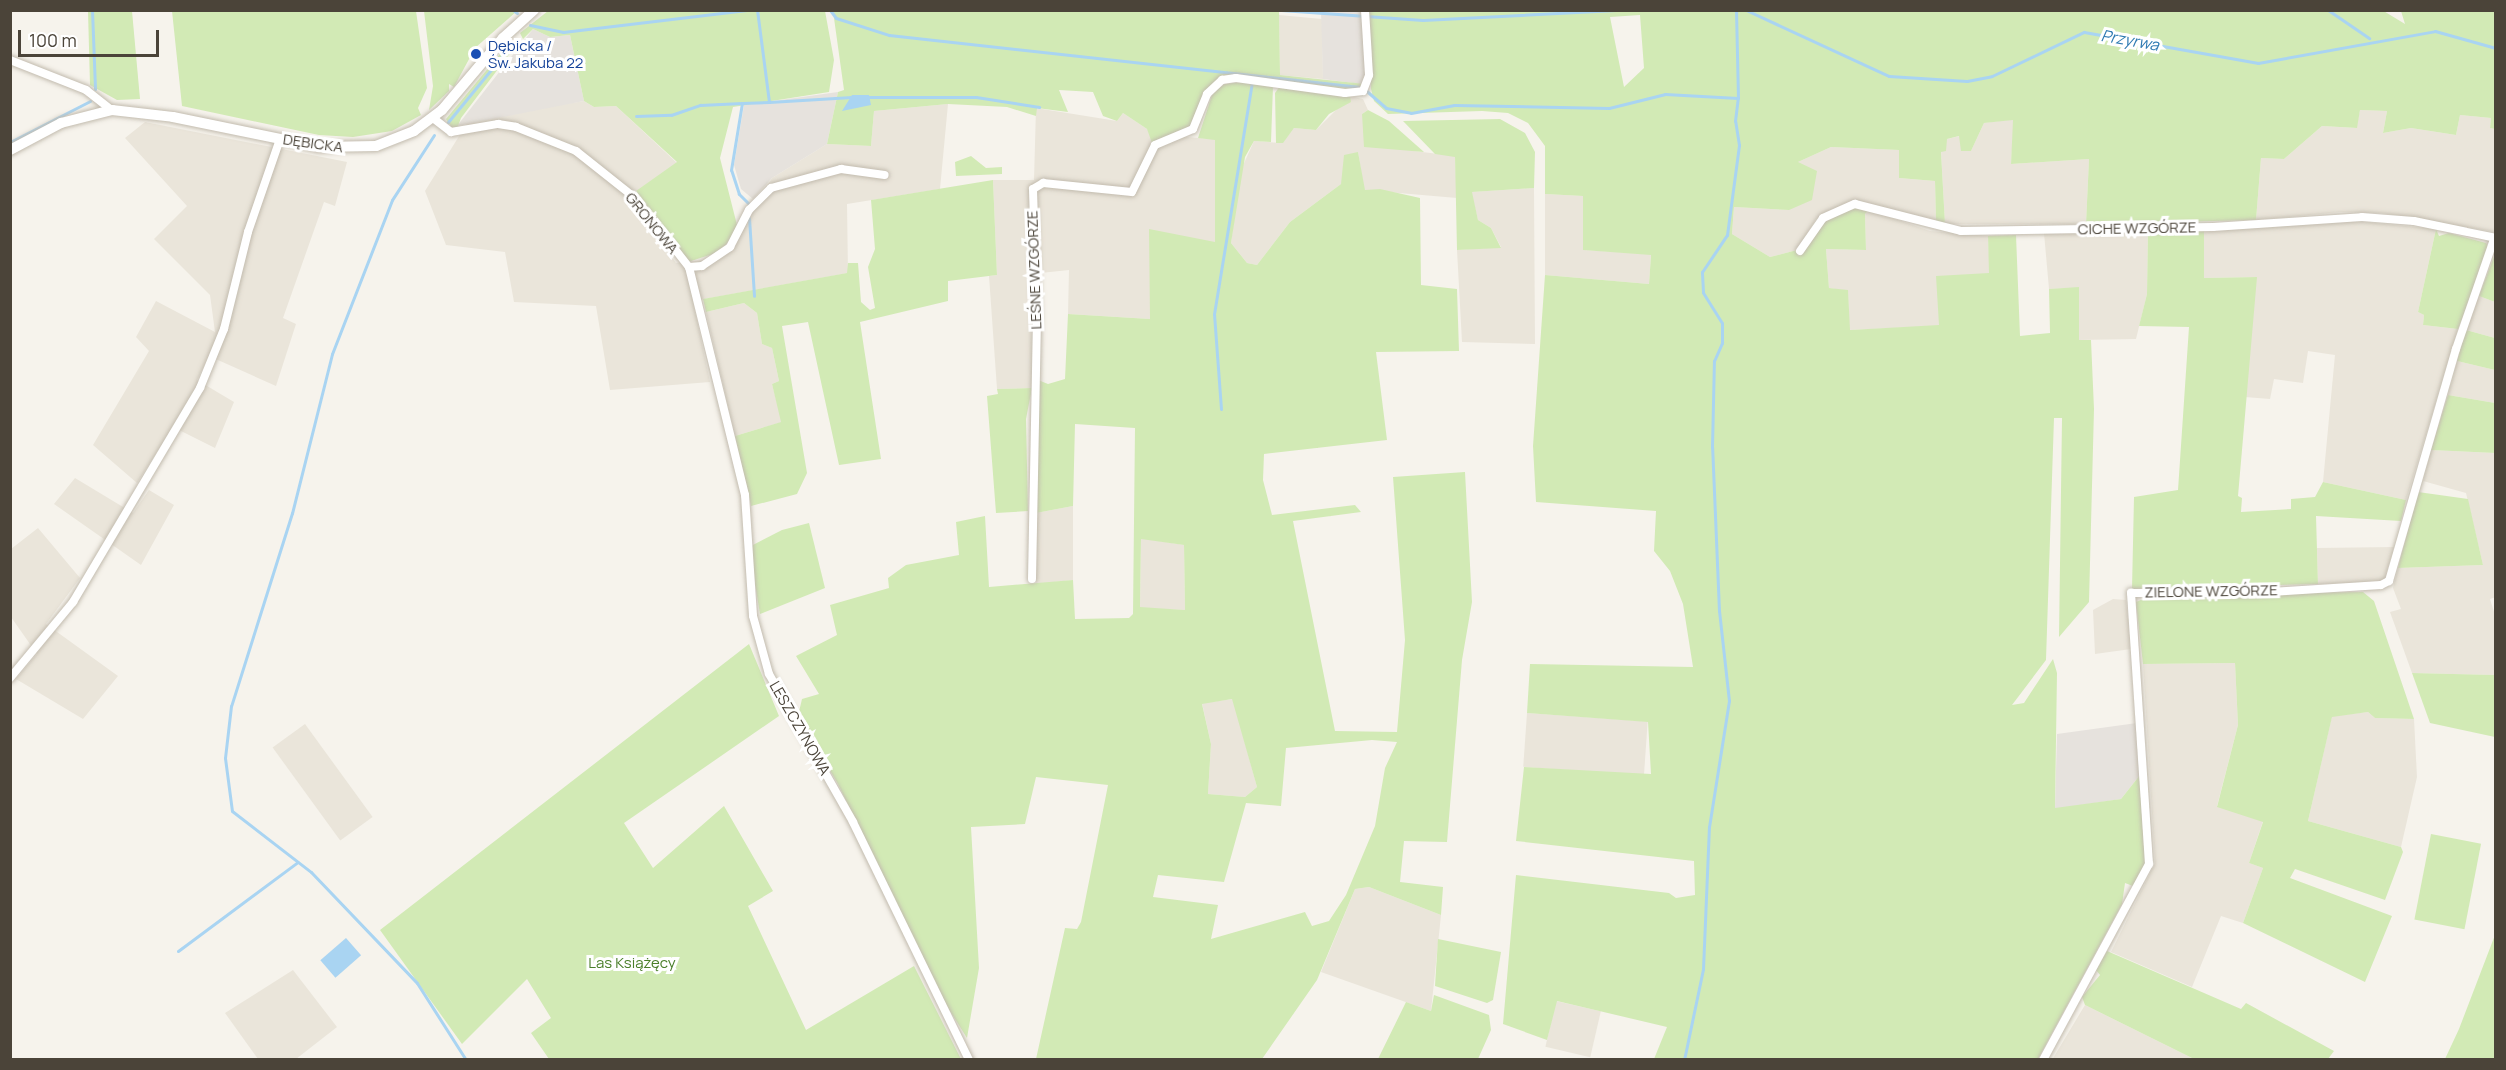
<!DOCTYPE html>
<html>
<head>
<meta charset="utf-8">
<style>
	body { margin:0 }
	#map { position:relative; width:2506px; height:1070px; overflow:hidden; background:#f6f3ec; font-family:Manrope,sans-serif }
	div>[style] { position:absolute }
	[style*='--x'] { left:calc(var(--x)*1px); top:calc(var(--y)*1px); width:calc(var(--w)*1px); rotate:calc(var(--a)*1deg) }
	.residential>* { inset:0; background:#eae5da; transform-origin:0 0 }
	.industrial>* { inset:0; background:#e6e2dd }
	.green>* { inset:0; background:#d2eab5; transform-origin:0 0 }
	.water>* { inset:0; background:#a9d4f2; transform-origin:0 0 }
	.stream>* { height:3px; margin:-1.5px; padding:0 1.5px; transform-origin:1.5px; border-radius:1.5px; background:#a9d4f2 }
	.roads { filter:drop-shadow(0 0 2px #c2bbae) drop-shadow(0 0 2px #c2bbae) }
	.minor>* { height:8px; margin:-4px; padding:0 4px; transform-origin:4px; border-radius:4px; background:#fff }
	.tertiary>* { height:10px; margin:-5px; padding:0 5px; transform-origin:5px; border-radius:5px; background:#fff }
	.dots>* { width:16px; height:16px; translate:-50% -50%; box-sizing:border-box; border:3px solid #fff; border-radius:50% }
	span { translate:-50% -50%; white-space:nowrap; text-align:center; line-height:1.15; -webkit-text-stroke:6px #fff; paint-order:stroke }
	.transit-label { font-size:15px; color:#164399 }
	.left { translate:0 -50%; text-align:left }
	.street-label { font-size:15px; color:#4b4439 }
	.park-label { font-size:15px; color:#4a7f2a }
	.water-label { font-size:16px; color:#2e7ab2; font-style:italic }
	.frame { position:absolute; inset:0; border:12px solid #4b4439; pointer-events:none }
	.scale { position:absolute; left:18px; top:30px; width:141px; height:27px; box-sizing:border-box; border:3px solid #4b4439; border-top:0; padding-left:8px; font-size:18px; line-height:21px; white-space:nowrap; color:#4b4439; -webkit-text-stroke:4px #fff; paint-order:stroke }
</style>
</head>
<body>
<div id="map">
	<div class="residential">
		<i style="clip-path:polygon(1279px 15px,1322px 19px,1323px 79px,1280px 75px)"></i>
		<i style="clip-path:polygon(1350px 96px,1363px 99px,1368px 110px,1362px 114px,1414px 151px,1455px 156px,1457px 198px,1364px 190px,1358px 152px,1341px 184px,1290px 222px,1257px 265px,1247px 263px,1231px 243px,1241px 170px,1254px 141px,1282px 143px,1294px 128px,1316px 130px)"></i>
		<i style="clip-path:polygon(584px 101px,594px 107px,616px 106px,677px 163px,628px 197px,676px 263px,705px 260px,735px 234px,772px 178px,827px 144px,871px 146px,874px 111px,948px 104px,940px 189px,847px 204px,848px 273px,693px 301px,710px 382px,610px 390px,596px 306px,514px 302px,505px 252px,446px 245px,425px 191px,469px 120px)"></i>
		<i style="clip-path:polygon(1036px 108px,1117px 121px,1123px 113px,1147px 129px,1158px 145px,1184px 137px,1215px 139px,1215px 243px,1150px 319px,1068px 314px,1069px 270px,1031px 274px,1032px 388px,997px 389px,989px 276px,997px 275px,993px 180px,1034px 180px)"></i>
		<i style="clip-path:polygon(2360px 110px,2387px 111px,2383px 133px,2411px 128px,2456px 135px,2460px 115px,2491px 118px,2490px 128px,2496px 129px,2496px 232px,2382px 213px,2340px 212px,2256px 220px,2261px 158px,2284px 159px,2322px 126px,2356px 128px)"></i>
		<i style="clip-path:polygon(2014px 119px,2011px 164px,2089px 159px,2086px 224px,1945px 224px,1941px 151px,1947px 139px,1960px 136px,1971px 151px,1984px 123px)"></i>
		<i style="clip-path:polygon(145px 122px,347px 162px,335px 206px,324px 202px,283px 318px,296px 324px,276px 386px,209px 356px,197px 380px,234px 402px,215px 448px,173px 427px,137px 483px,93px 445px,149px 351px,136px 337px,156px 301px,215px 332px,210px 295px,154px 239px,187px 206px,125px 138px)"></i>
		<i style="clip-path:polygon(1831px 147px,1900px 150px,1899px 178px,1935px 181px,1936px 221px,1854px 200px,1816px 219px,1797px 250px,1770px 257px,1732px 234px,1734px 207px,1789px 210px,1798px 162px)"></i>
		<i style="clip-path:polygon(1534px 188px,1535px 344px,1462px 342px,1457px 250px,1501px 247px,1491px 228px,1478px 220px,1471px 192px)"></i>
		<i style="clip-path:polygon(1545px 194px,1583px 196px,1584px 250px,1651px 254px,1649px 284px,1545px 275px)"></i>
		<i style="clip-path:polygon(1869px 210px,1930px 231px,1988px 236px,1990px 273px,1939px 326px,1849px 330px,1848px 291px,1829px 288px,1826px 249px,1866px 250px,1865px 214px)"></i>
		<i style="clip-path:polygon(2353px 221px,2436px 229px,2418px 312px,2424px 315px,2423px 325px,2458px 329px,2406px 500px,2323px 482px,2335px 355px,2308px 351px,2303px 383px,2274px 379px,2270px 399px,2245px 397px,2256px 277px,2204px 278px,2204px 231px)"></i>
		<i style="clip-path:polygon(2148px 230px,2147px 294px,2136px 339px,2079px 340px,2079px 288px,2049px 289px,2044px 233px)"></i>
		<i style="clip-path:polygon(2479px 296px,2495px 302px,2495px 338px,2466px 330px)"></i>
		<i style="clip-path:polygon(744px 303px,757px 313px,762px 344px,772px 348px,779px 381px,772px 384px,782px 422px,735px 436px,706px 312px)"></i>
		<i style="clip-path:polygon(2457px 361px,2495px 370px,2495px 403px,2448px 395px)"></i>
		<i style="clip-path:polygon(2431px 450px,2495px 453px,2496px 597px,2490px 599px,2495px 615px,2495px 675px,2412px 673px,2390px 612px,2401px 609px,2393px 588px,2398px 568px,2483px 565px,2466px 493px,2423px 481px)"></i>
		<i style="clip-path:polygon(75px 478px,133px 513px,149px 490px,174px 505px,141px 565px,54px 504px)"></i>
		<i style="clip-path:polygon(1073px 506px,1073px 580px,1036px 584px,1036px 513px)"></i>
		<i style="clip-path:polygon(38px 528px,80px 578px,46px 624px,118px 676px,83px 719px,16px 679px,37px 654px,11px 617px,11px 549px)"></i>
		<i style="clip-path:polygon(1141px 538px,1184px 545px,1185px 610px,1140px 608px)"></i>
		<i style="clip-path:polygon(2394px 547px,2384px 582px,2318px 584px,2317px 548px)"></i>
		<i style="clip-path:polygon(2113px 599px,2126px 600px,2131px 649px,2095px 654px,2093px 610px)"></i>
		<i style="clip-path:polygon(2235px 663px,2238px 725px,2217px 806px,2263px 821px,2249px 863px,2263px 868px,2243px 923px,2221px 916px,2192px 987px,2111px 952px,2155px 863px,2143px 664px)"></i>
		<i style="clip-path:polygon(1233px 699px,1257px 787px,1245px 797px,1208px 794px,1211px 744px,1202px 703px)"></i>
		<i style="clip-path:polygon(2368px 712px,2375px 718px,2414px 719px,2417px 777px,2401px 847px,2308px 821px,2332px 716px)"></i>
		<i style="left:1527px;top:713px;width:121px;height:54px;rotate:4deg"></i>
		<i style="left:305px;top:724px;width:115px;height:40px;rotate:54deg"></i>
		<i style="clip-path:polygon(1369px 887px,1441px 915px,1431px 1011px,1321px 972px,1355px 889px)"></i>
		<i style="clip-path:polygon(293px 970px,337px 1027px,296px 1059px,258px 1059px,225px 1013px)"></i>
		<i style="left:1556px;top:1001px;width:46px;height:47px;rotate:13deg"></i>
		<i style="clip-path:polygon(2085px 1005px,2194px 1059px,2052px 1060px)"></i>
	</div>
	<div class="industrial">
		<i style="clip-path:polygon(1321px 11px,1362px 11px,1367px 70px,1361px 84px,1323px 79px)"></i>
		<i style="clip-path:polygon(533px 29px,550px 37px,570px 35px,584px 101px,457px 126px)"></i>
		<i style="clip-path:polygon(838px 92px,827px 144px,772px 178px,753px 199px,741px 189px,734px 165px,744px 105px)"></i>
		<i style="clip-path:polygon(2137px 723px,2140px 775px,2121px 799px,2055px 809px,2057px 734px)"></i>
	</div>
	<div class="green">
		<i style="clip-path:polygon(evenodd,2382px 10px,2405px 24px,2401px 11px,2495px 11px,2495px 129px,2490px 128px,2491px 118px,2460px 115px,2456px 135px,2411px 128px,2383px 133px,2387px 111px,2360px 110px,2357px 128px,2322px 126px,2284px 159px,2261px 158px,2256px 220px,2086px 224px,2089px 159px,2011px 164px,2013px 120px,1984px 123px,1971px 151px,1961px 151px,1959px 136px,1947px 139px,1946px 151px,1941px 152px,1945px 224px,1936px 221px,1935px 181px,1899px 178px,1899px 150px,1831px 147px,1798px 162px,1817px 171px,1812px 200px,1789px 210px,1734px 207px,1732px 234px,1770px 257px,1797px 250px,1798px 256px,1821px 224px,1859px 205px,1869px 210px,1865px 214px,1866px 250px,1826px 249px,1829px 288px,1848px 290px,1850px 330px,1939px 325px,1936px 276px,1989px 273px,1988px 236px,2016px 235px,2020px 336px,2050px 333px,2049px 289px,2079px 287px,2079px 340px,2091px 340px,2094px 409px,2089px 602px,2059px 637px,2062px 418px,2054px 418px,2046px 660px,2012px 705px,2024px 703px,2053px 659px,2057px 673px,2055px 808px,2121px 799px,2140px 775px,2146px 862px,2133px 886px,2125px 883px,2122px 904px,2038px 1059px,1654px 1059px,1667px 1027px,1557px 1001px,1547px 1040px,1503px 1024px,1516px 875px,1669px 893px,1676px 898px,1695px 895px,1694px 861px,1516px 841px,1524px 767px,1651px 774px,1648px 722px,1527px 713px,1530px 664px,1693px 667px,1683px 604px,1670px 571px,1654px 551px,1656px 511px,1536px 502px,1533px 446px,1545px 275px,1649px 284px,1651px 255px,1583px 250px,1583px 196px,1545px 194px,1545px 146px,1528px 123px,1508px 113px,1482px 111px,1388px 114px,1374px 101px,1371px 89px,1369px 11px,2382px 10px,1640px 15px,1644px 68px,1624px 87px,1610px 17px,1640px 15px)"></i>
		<i style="clip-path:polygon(88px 11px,132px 11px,140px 99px,117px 100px,90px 85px)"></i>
		<i style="clip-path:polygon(172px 11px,416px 11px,427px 88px,418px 108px,421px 115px,392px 131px,353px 137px,319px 135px,182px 106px)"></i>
		<i style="clip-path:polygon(424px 11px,517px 11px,475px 48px,454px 87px,449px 84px,449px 91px,429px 110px,433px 86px)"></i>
		<i style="clip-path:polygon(548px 11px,825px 11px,834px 60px,829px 92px,733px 107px,720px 158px,737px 225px,735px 234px,719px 252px,688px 262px,636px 191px,677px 162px,616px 106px,594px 107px,584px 101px,570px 35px,550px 37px,533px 29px,523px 39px,520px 33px)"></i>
		<i style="clip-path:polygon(833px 11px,1279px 11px,1280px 75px,1365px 84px,1357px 90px,1222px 76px,1205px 92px,1188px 130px,1152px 143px,1147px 129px,1123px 113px,1117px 121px,1103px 116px,1093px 92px,1059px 90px,1068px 112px,1037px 108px,1036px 116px,1007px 107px,948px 104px,874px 111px,871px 146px,827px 144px,838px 92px,844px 90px)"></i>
		<i style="clip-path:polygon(510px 42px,517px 44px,461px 118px,458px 126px,466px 126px,452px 128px,446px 119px)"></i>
		<i style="clip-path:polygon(evenodd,1250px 81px,1273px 86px,1271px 142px,1254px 141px,1245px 157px,1231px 243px,1247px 263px,1257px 265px,1290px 222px,1341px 184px,1344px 155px,1358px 152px,1365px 190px,1380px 189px,1420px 198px,1421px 285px,1457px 289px,1459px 351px,1376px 352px,1387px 440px,1264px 454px,1263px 480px,1272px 515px,1355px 505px,1361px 512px,1293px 521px,1335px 731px,1397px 732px,1405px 640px,1393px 477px,1465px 472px,1472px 602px,1462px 660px,1447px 842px,1404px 841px,1400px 882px,1443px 887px,1441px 915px,1369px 887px,1355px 889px,1317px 980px,1262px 1059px,1036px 1059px,1065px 928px,1077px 929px,1081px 922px,1108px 785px,1036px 777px,1025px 824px,971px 827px,979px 968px,967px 1038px,945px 1003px,838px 784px,798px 716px,802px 699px,819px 694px,796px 656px,837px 635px,830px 605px,889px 588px,888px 578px,906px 565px,959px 555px,956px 522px,985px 516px,989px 587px,1073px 580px,1075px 619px,1129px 618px,1133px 614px,1135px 428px,1075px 424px,1073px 506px,1036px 513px,1038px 380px,1048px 384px,1065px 379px,1068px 314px,1150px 319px,1149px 229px,1215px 242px,1215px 140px,1198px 138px,1213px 92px,1225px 84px,1250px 81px,1141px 539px,1184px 545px,1185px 610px,1140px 607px,1141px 539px,1250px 81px,1232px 699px,1257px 787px,1245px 797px,1208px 794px,1211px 744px,1202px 704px,1232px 699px,1250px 81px,1372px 740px,1397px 742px,1385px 768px,1375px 826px,1346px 895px,1329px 921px,1312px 926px,1305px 912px,1211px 939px,1218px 905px,1153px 897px,1158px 875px,1224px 882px,1246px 803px,1281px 806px,1286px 748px,1372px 740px)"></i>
		<i style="clip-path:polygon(1280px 86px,1350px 96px,1351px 102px,1329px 114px,1316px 130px,1294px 128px,1283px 143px,1276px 143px,1275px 93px)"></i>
		<i style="clip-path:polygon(1368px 110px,1389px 121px,1424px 152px,1364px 147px,1362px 114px)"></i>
		<i style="clip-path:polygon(1500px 119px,1525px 133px,1535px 152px,1534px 188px,1472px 192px,1478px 220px,1491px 228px,1501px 248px,1457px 250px,1455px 157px,1435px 154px,1403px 121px)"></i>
		<i style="clip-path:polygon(971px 156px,986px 168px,1002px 167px,1002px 174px,956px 176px,955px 162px)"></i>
		<i style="clip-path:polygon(993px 180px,997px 275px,948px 281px,948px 301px,860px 322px,881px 459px,839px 465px,808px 322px,782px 326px,807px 473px,797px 494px,751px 506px,735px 436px,781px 422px,772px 384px,779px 381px,772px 348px,762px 344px,757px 313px,744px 303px,706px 312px,703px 299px,847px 273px,848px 263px,858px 263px,861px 302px,870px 310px,875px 308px,868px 267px,875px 249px,871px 200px)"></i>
		<i style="clip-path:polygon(2436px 229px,2439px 236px,2449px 233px,2486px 243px,2489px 248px,2458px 329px,2423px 325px,2424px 315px,2418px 312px)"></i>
		<i style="clip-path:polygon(2148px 230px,2204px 231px,2204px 278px,2257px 277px,2238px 496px,2242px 498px,2241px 512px,2291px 509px,2291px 499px,2315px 497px,2323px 482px,2406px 500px,2401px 521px,2316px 516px,2318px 584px,2132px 589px,2134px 497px,2178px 490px,2189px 327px,2139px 326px,2147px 294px)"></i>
		<i style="clip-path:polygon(2495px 254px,2495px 302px,2479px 296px)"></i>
		<i style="clip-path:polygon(2466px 330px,2495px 338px,2495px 370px,2457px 361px)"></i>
		<i style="clip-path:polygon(1032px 388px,1026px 419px,1028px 511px,996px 513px,987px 396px,998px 394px,997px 389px)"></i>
		<i style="clip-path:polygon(2448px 395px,2495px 403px,2495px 453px,2431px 450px)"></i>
		<i style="clip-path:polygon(2418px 492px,2468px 499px,2483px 565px,2398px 568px)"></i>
		<i style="clip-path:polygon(809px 523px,825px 588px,760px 614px,749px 547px,782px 530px)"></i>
		<i style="clip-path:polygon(2363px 592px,2374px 601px,2414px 719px,2375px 718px,2368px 712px,2332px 717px,2308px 821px,2401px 847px,2403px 852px,2385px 900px,2295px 869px,2290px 878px,2392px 916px,2365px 982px,2243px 923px,2263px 868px,2249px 863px,2263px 822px,2217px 807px,2238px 725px,2235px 663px,2143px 664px,2136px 602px,2153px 595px)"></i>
		<i style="clip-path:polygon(749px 644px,779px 716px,624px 823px,653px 868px,724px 806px,773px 891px,748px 906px,806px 1030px,914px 966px,961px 1059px,549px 1059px,531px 1033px,551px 1018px,527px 979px,462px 1044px,380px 930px)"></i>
		<i style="clip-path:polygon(2412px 673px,2495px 675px,2495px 737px,2430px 723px)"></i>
		<i style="left:2431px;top:834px;width:51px;height:87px;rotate:11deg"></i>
		<i style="clip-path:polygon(2495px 935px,2495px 1059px,2445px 1059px,2459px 1029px)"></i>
		<i style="clip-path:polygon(1438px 939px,1501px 952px,1493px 1000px,1487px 1003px,1435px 986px)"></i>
		<i style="clip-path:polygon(2107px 951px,2241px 1009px,2246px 1003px,2334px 1051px,2328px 1059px,2194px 1059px,2085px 1005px,2082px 997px,2100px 975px,2096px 970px)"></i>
		<i style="clip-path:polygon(1434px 995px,1489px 1015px,1491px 1030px,1478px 1059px,1378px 1059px,1406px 1002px,1431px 1011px)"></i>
	</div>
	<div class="water">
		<i style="clip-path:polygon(852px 95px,869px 95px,871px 105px,842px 111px)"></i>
		<i style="left:346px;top:938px;width:23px;height:34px;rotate:49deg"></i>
	</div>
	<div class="stream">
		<i style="--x:92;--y:10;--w:79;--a:87.8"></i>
		<i style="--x:513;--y:10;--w:5;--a:37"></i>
		<i style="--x:830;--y:10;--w:10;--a:53"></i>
		<i style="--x:836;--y:18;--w:56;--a:17.8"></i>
		<i style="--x:889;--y:35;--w:476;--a:6.3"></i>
		<i style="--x:1362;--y:87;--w:32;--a:41"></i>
		<i style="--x:1386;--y:108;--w:25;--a:11"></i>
		<i style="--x:1411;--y:113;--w:44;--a:-10.5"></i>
		<i style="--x:1454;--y:105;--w:155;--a:1.1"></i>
		<i style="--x:1609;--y:108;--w:58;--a:-14"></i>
		<i style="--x:1665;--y:94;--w:73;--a:3.1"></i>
		<i style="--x:1738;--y:98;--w:88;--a:-91.3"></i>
		<i style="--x:1281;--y:10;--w:142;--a:4"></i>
		<i style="--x:1423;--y:20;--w:193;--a:-3"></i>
		<i style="--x:1746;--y:10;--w:157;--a:24.8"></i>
		<i style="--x:1889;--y:76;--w:78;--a:3.7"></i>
		<i style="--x:1967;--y:81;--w:25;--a:-11"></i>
		<i style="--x:1992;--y:76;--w:102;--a:-25.6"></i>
		<i style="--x:2084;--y:32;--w:177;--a:10.1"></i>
		<i style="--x:2258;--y:63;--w:180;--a:-10.2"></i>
		<i style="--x:2435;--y:31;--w:63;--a:15.6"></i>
		<i style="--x:2328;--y:10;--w:50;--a:34.3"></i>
		<i style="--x:530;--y:25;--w:34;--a:12"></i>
		<i style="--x:563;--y:32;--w:185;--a:-6.8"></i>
		<i style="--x:868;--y:97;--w:108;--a:0"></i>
		<i style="--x:976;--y:97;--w:64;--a:9"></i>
		<i style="--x:769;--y:102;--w:83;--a:-3.4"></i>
		<i style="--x:636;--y:116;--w:35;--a:-2"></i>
		<i style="--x:671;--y:115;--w:31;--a:-19"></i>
		<i style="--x:700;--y:105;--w:42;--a:-2.7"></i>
		<i style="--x:448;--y:122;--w:101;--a:-50.6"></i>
		<i style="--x:434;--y:135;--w:77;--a:122.9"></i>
		<i style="--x:392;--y:200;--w:165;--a:111.3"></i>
		<i style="--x:332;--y:354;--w:164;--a:104.1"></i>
		<i style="--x:292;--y:513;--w:202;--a:107.5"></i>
		<i style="--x:231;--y:706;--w:52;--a:96.6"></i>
		<i style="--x:225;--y:758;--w:53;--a:82.5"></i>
		<i style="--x:232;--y:811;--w:100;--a:37.7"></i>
		<i style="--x:311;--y:872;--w:153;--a:46.3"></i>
		<i style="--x:417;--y:983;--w:91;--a:57.5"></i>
		<i style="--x:10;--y:142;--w:90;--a:-27.1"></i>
		<i style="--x:750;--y:205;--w:16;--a:-135"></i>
		<i style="--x:739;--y:194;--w:25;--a:-108"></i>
		<i style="--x:731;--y:170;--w:68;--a:-80.7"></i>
		<i style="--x:742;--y:103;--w:27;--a:-2"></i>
		<i style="--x:769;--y:102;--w:93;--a:-97.4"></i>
		<i style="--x:749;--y:218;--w:78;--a:86.3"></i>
		<i style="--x:1221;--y:409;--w:95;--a:-94.2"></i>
		<i style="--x:1214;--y:314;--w:235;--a:-80.7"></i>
		<i style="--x:178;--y:951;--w:149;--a:-36.6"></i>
		<i style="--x:1684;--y:1060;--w:93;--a:-78.2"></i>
		<i style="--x:1703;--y:969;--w:142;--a:-87.6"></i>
		<i style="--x:1709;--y:827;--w:128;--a:-81"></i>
		<i style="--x:1729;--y:701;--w:91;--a:-96.3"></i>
		<i style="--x:1719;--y:611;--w:164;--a:-92.4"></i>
		<i style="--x:1712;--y:447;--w:86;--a:-88.7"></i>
		<i style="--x:1714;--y:361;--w:20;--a:-66"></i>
		<i style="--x:1722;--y:343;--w:20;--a:-90"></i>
		<i style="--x:1722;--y:323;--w:36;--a:-122"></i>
		<i style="--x:1703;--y:292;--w:20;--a:-93"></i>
		<i style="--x:1702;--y:272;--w:45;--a:-56"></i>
		<i style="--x:1727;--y:235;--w:91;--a:-82.4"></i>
		<i style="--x:1739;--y:145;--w:24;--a:-99"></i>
		<i style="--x:1735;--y:121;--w:23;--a:-83"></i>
	</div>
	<div class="roads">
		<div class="minor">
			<i style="--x:10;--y:60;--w:82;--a:21.5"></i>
			<i style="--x:86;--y:90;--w:33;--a:38"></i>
			<i style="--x:433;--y:118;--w:23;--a:38"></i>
			<i style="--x:451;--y:132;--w:48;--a:-9.7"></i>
			<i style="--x:498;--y:124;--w:18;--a:9"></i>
			<i style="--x:516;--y:127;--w:65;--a:21.8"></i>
			<i style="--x:576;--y:151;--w:75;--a:38.5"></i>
			<i style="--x:635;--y:198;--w:88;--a:52"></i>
			<i style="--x:689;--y:267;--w:13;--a:-4"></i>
			<i style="--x:702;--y:266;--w:34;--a:-34"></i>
			<i style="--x:730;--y:247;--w:42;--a:-62.8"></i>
			<i style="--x:749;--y:210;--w:31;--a:-45"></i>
			<i style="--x:771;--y:188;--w:73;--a:-15.2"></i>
			<i style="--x:841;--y:169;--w:44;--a:7.8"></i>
			<i style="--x:1800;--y:251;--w:40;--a:-55.1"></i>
			<i style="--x:1823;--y:218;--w:35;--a:-24"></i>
			<i style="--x:1855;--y:204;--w:109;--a:14.3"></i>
			<i style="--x:1961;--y:231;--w:252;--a:-0.9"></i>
			<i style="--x:2213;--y:227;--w:149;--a:-3.8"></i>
			<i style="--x:2362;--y:217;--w:52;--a:4.4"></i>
			<i style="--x:2414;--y:221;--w:84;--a:11.7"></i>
			<i style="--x:689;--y:267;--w:235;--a:76.2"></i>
			<i style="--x:745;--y:495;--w:121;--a:86.2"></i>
			<i style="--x:753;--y:616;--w:60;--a:74.6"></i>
			<i style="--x:769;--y:674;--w:170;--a:60.4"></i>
			<i style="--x:853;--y:822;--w:265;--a:64"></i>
			<i style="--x:1032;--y:579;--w:262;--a:-88.9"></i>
			<i style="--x:1037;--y:317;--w:128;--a:-91.8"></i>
			<i style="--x:1033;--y:189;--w:12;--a:-31"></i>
			<i style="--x:1043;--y:183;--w:89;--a:5.8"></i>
			<i style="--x:1132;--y:192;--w:52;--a:-63.9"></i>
			<i style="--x:1155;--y:145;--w:41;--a:-22.8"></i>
			<i style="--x:1193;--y:129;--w:38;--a:-68"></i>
			<i style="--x:1207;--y:94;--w:21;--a:-43"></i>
			<i style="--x:1222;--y:80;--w:14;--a:-8"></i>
			<i style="--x:1236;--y:78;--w:110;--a:7.8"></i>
			<i style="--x:1345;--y:93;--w:18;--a:-6"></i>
			<i style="--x:1363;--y:91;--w:17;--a:-69"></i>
			<i style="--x:1369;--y:75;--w:65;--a:-93.5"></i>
			<i style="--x:10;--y:678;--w:99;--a:-50.3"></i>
			<i style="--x:73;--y:602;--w:249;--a:-59.3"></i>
			<i style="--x:200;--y:388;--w:64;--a:-67.9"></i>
			<i style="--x:224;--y:329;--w:100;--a:-76.1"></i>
			<i style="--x:248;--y:232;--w:98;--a:-71"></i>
			<i style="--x:2043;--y:1060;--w:223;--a:-61.6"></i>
			<i style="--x:2149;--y:864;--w:272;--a:-93.8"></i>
			<i style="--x:2131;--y:593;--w:124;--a:0"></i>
			<i style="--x:2255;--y:593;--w:126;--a:-3.6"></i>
			<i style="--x:2381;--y:585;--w:9;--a:-27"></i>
			<i style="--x:2389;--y:581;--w:241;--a:-73.9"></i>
			<i style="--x:2456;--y:349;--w:116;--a:-70.9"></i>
		</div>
		<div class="tertiary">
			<i style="--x:10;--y:150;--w:58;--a:-27.9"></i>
			<i style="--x:61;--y:123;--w:53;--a:-14.3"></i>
			<i style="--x:112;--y:110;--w:61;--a:6.5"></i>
			<i style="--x:173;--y:117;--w:149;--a:11.6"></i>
			<i style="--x:319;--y:147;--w:57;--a:-1"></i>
			<i style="--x:376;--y:146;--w:41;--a:-21.5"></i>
			<i style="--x:414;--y:131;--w:35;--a:-37"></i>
			<i style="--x:442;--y:110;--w:94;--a:-49.7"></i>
			<i style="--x:503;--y:38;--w:42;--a:-42.1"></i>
		</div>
	</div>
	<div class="dots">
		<i style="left:476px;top:54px;background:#1a4fb4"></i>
	</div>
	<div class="transit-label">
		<span class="left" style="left:488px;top:54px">Dębicka /<br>Św. Jakuba 22</span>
	</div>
	<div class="street-label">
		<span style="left:313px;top:143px;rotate:8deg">DĘBICKA</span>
		<span style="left:652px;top:223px;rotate:51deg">GRONOWA</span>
		<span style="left:2137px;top:228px;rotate:-1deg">CICHE WZGÓRZE</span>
		<span style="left:1034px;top:270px;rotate:-92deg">LEŚNE WZGÓRZE</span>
		<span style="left:2211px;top:591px;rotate:-1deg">ZIELONE WZGÓRZE</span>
		<span style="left:800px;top:728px;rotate:60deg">LESZCZYNOWA</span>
	</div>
	<div class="park-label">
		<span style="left:632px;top:963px">Las Książęcy</span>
	</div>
	<div class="water-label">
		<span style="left:2130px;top:40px;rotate:10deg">Przyrwa</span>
	</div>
	<div class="frame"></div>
	<div class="scale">100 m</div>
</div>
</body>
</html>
